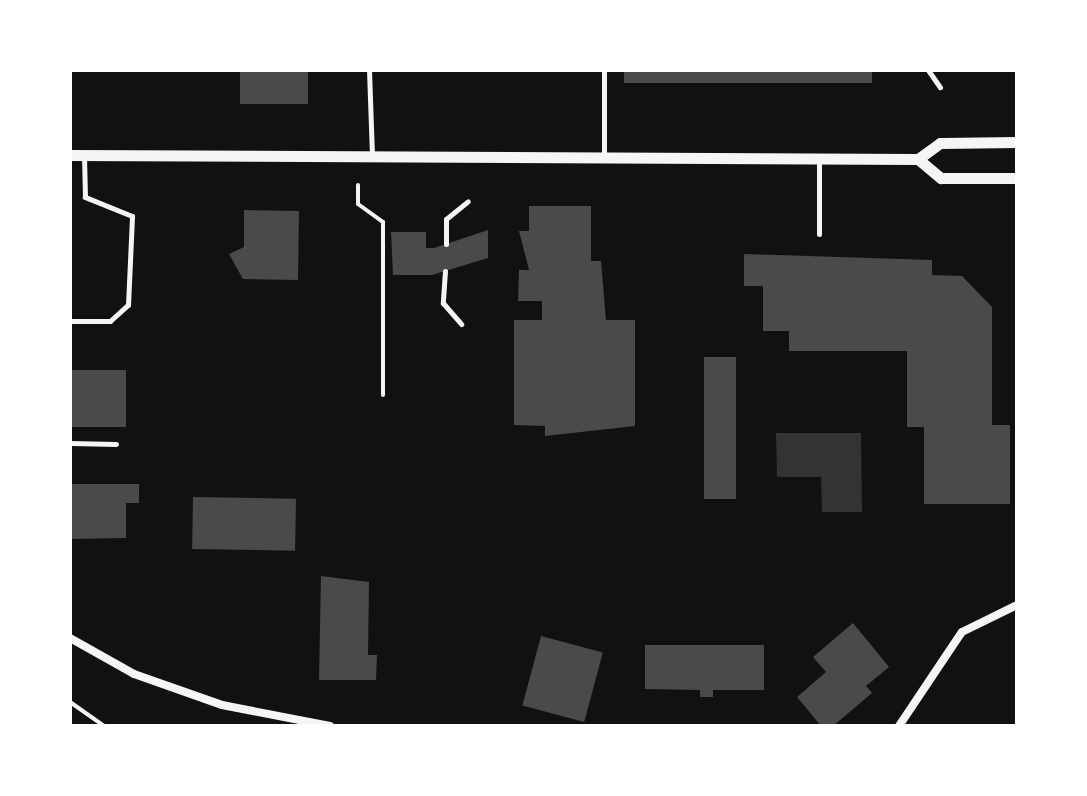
<!DOCTYPE html>
<html>
<head>
<meta charset="utf-8">
<style>
	body { margin:0 }
	#map { position:relative; width:1087px; height:796px; overflow:hidden; background:#111; font-family:"Space Grotesk",sans-serif }
	div>[style] { position:absolute }
	[style*='--x'] { left:calc(var(--x)*1px); top:calc(var(--y)*1px); width:calc(var(--w)*1px); rotate:calc(var(--a)*1deg) }
	.water>* { inset:0; background:#333 }
	.building>* { inset:0; background:#4a4a4a; transform-origin:0 0 }
	.path>* { height:4px; margin:-2px; padding:0 2px; transform-origin:2px; border-radius:2px; background:#f5f5f5 }
	.service>* { height:5px; margin:-2.5px; padding:0 2.5px; transform-origin:2.5px; border-radius:2.5px; background:#f5f5f5 }
	.minor>* { height:8px; margin:-4px; padding:0 4px; transform-origin:4px; border-radius:4px; background:#f5f5f5 }
	.tertiary>* { height:11px; margin:-5.5px; padding:0 5.5px; transform-origin:5.5px; border-radius:5.5px; background:#f5f5f5 }
	span { translate:-50% -50%; white-space:nowrap; text-align:center; line-height:1.15; -webkit-text-stroke:8px #fff; paint-order:stroke }
	.frame { position:absolute; inset:0; border:72px solid #fff; pointer-events:none }
</style>
</head>
<body>
<div id="map">
	<div class="water">
		<i style="clip-path:polygon(776px 433px,861px 433px,862px 512px,822px 512px,821px 477px,777px 477px)"></i>
	</div>
	<div class="building">
		<i style="left:240px;top:70px;width:68px;height:34px"></i>
		<i style="left:624px;top:70px;width:248px;height:13px"></i>
		<i style="clip-path:polygon(529px 206px,591px 206px,591px 261px,601px 261px,606px 320px,635px 320px,635px 426px,545px 436px,545px 426px,514px 425px,514px 320px,542px 320px,542px 301px,518px 301px,519px 270px,529px 270px,519px 231px,529px 231px)"></i>
		<i style="clip-path:polygon(244px 210px,299px 211px,298px 280px,243px 279px,229px 254px,244px 247px)"></i>
		<i style="clip-path:polygon(488px 230px,488px 258px,432px 275px,393px 275px,391px 232px,426px 232px,426px 248px,434px 248px)"></i>
		<i style="clip-path:polygon(744px 254px,932px 260px,932px 275px,962px 276px,992px 307px,992px 425px,1010px 425px,1010px 504px,924px 504px,924px 427px,907px 427px,907px 351px,789px 351px,789px 331px,763px 331px,763px 286px,744px 286px)"></i>
		<i style="left:704px;top:357px;width:32px;height:142px"></i>
		<i style="left:70px;top:370px;width:56px;height:57px"></i>
		<i style="clip-path:polygon(70px 484px,139px 484px,139px 503px,126px 503px,126px 538px,70px 539px)"></i>
		<i style="left:193px;top:497px;width:103px;height:52px;rotate:1deg"></i>
		<i style="clip-path:polygon(321px 576px,369px 582px,368px 655px,377px 655px,376px 680px,319px 680px)"></i>
		<i style="clip-path:polygon(853px 623px,889px 667px,866px 686px,872px 693px,833px 726px,821px 726px,797px 697px,826px 672px,813px 657px)"></i>
		<i style="left:541px;top:636px;width:64px;height:72px;rotate:15deg"></i>
		<i style="clip-path:polygon(645px 645px,764px 645px,764px 690px,713px 690px,713px 697px,700px 697px,700px 690px,645px 689px)"></i>
	</div>
	<div class="path">
		<i style="--x:358;--y:185;--w:19;--a:90"></i>
		<i style="--x:358;--y:204;--w:31;--a:36"></i>
		<i style="--x:383;--y:222;--w:173;--a:90"></i>
		<i style="--x:70;--y:702;--w:42;--a:35.2"></i>
	</div>
	<div class="service">
		<i style="--x:369;--y:70;--w:85;--a:88"></i>
		<i style="--x:928;--y:70;--w:21;--a:55"></i>
		<i style="--x:604;--y:156;--w:86;--a:-90"></i>
		<i style="--x:819;--y:234;--w:75;--a:-90"></i>
		<i style="--x:446;--y:244;--w:25;--a:-90"></i>
		<i style="--x:446;--y:219;--w:28;--a:-39"></i>
		<i style="--x:445;--y:271;--w:32;--a:94"></i>
		<i style="--x:443;--y:303;--w:28;--a:49"></i>
		<i style="--x:70;--y:321;--w:40;--a:0"></i>
		<i style="--x:110;--y:321;--w:24;--a:-42"></i>
		<i style="--x:128;--y:305;--w:89;--a:-87.4"></i>
		<i style="--x:132;--y:216;--w:51;--a:-158"></i>
		<i style="--x:85;--y:197;--w:41;--a:-91.4"></i>
		<i style="--x:70;--y:443;--w:46;--a:1.2"></i>
	</div>
	<div class="minor">
		<i style="--x:70;--y:638;--w:73;--a:29.4"></i>
		<i style="--x:134;--y:674;--w:93;--a:19.4"></i>
		<i style="--x:222;--y:705;--w:110;--a:11"></i>
		<i style="--x:899;--y:726;--w:113;--a:-56.2"></i>
		<i style="--x:962;--y:632;--w:61;--a:-26.1"></i>
	</div>
	<div class="tertiary">
		<i style="--x:70;--y:155;--w:848;--a:0.27"></i>
		<i style="--x:918;--y:159;--w:27;--a:-36"></i>
		<i style="--x:940;--y:143;--w:77;--a:-0.7"></i>
		<i style="--x:918;--y:159;--w:30;--a:40"></i>
		<i style="--x:941;--y:178;--w:76;--a:0"></i>
	</div>
	<div class="frame"></div>
</div>
</body>
</html>
